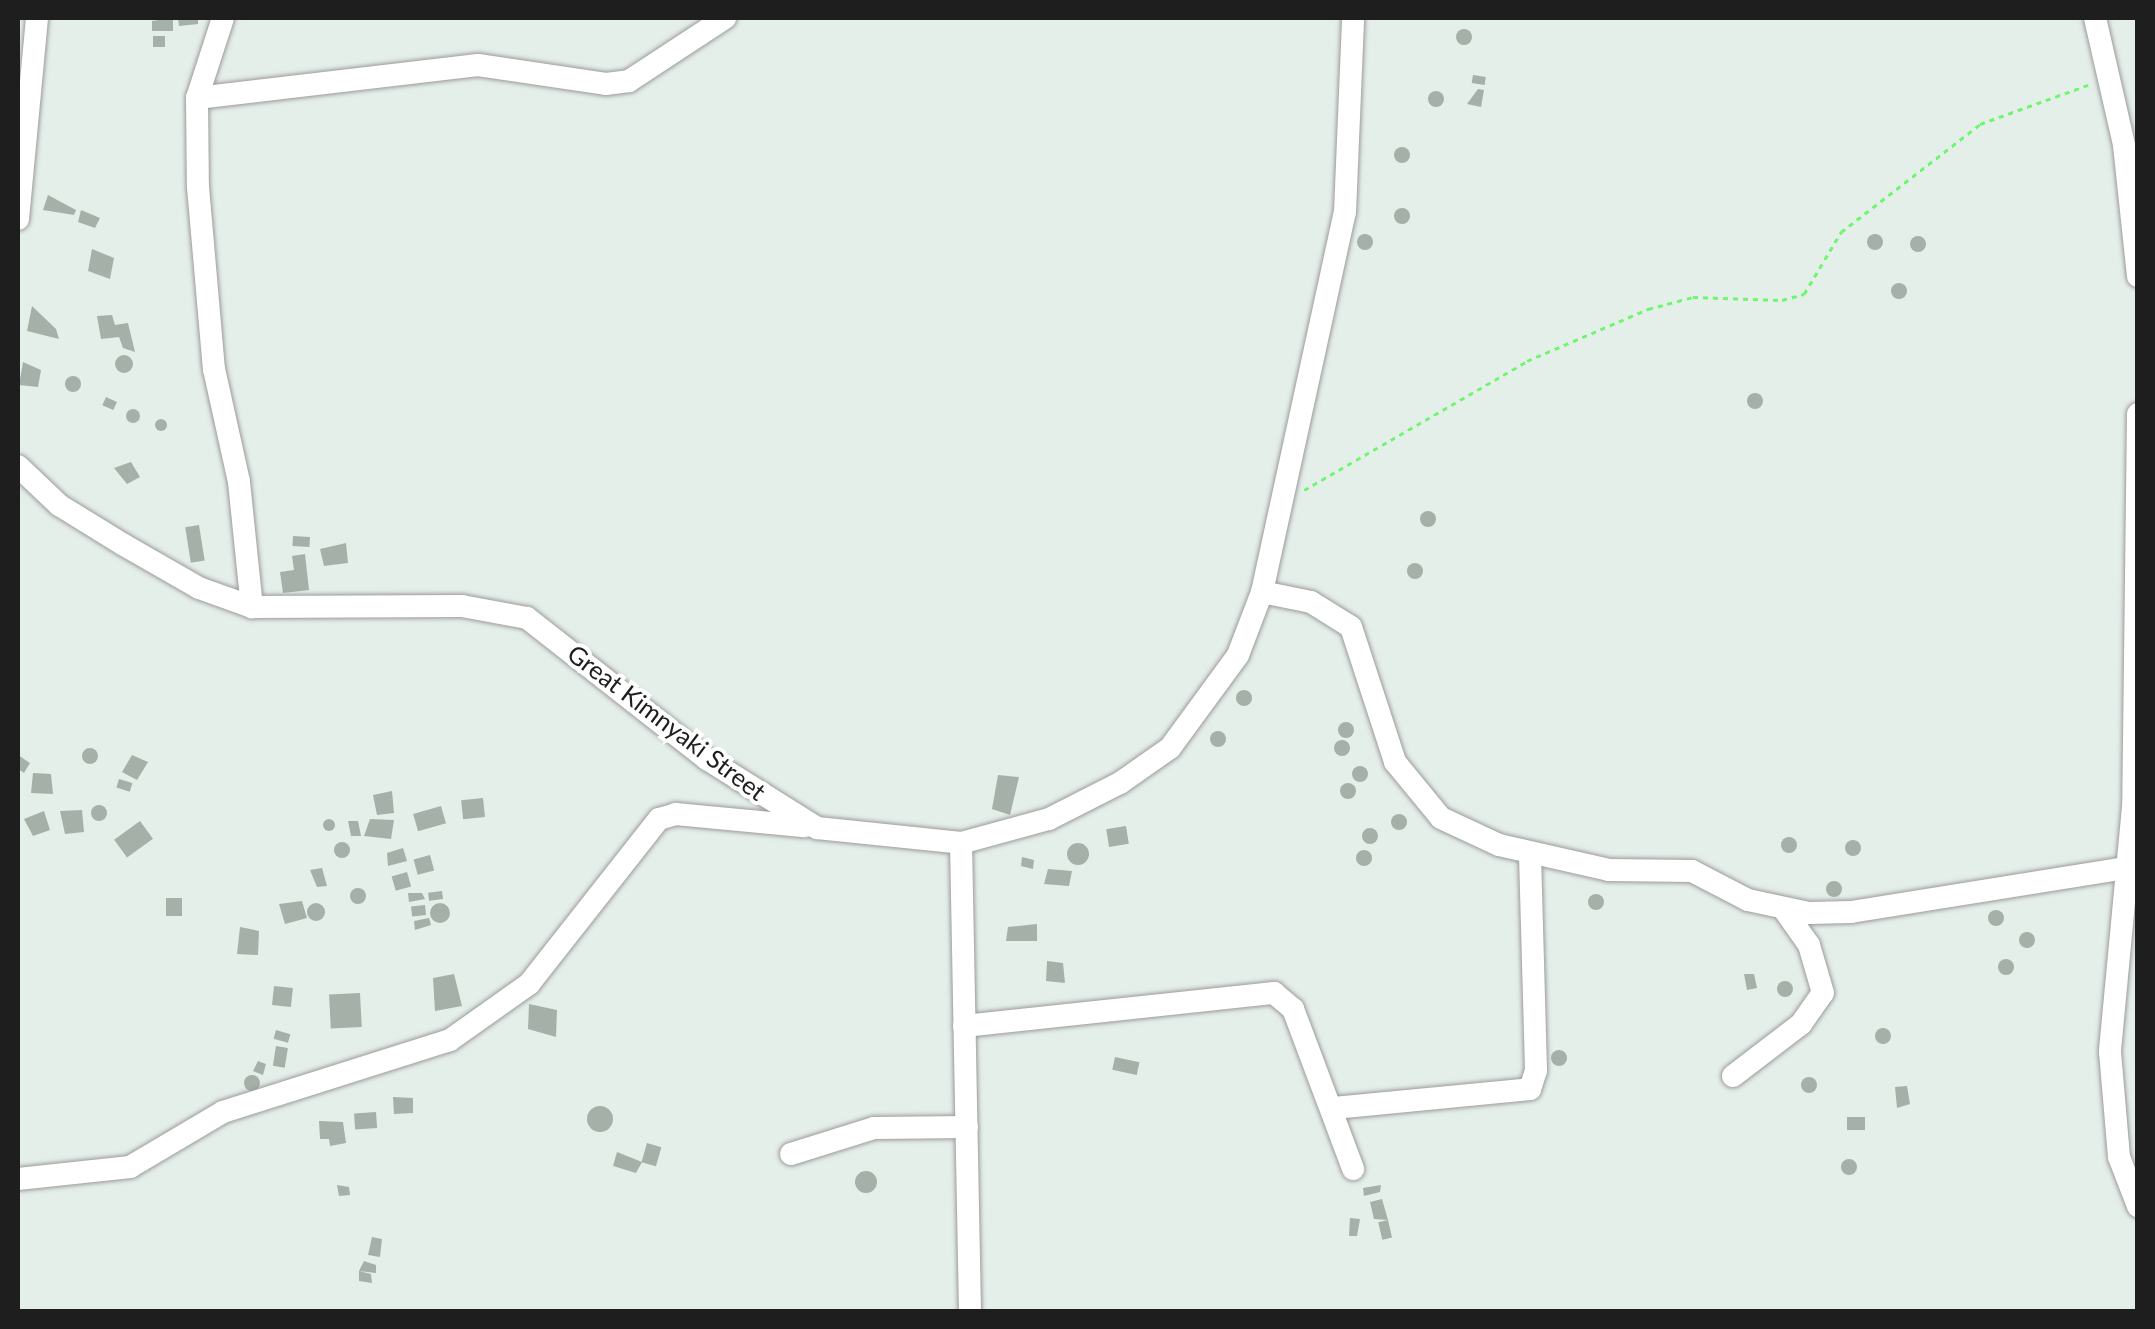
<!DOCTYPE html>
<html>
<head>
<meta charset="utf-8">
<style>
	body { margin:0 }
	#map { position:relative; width:2155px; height:1329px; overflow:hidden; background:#e5efea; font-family:Lato,sans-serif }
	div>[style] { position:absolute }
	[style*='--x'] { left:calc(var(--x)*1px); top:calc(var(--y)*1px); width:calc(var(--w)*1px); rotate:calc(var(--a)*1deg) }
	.building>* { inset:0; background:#a4b0a8; transform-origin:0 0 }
	.round { border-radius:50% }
	.path>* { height:2.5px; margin-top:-1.25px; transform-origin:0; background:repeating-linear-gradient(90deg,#6ff66f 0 5px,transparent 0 10px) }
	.roads { filter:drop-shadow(0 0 2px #9b9b9b) drop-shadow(0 0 2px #9b9b9b) }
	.minor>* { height:22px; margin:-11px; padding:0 11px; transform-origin:11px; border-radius:11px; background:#fff }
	span { translate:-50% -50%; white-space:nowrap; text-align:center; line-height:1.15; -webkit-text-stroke:8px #fff; paint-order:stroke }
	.street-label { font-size:25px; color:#1e1e1e }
	.frame { position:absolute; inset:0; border:20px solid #1e1e1e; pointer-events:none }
</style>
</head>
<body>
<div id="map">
	<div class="building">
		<i style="clip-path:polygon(173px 18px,173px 31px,152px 31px,152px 21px)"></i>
		<i style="clip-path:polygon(178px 18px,198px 18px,198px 24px,179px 26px)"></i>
		<i class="round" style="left:1456px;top:29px;width:16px;height:16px"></i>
		<i style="left:153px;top:36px;width:12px;height:11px"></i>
		<i style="left:1473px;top:75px;width:13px;height:8px;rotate:9deg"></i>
		<i style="clip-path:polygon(1478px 89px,1484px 90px,1481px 107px,1467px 104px)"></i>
		<i class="round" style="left:1428px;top:91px;width:16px;height:16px"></i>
		<i class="round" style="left:1394px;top:147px;width:16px;height:16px"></i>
		<i style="clip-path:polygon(48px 195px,76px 210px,74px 215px,43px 210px)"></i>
		<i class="round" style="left:1394px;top:208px;width:16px;height:16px"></i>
		<i style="clip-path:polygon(81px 210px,100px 218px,95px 228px,78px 222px)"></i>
		<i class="round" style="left:1357px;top:234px;width:16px;height:16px"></i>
		<i class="round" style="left:1867px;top:234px;width:16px;height:16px"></i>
		<i class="round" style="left:1910px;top:236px;width:16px;height:16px"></i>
		<i style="clip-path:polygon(92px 249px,114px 258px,110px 279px,88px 271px)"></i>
		<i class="round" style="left:1891px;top:283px;width:16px;height:16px"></i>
		<i style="clip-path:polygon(32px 306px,56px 329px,59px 339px,27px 331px)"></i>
		<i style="clip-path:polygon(112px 315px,115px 325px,128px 323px,135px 352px,123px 348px,119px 337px,101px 339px,97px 316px)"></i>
		<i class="round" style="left:115px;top:355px;width:18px;height:18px"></i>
		<i style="clip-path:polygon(23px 362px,41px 370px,38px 387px,19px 385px)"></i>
		<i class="round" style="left:65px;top:376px;width:16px;height:16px"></i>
		<i class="round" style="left:1747px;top:393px;width:16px;height:16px"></i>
		<i style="left:106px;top:397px;width:12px;height:9px;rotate:24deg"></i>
		<i class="round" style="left:126px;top:409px;width:14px;height:14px"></i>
		<i class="round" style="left:155px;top:419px;width:12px;height:12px"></i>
		<i style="clip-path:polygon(131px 462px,140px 477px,127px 484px,114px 468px)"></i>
		<i class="round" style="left:1420px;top:511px;width:16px;height:16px"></i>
		<i style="left:199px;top:525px;width:36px;height:14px;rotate:81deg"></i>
		<i style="left:293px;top:536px;width:17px;height:10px;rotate:3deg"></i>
		<i style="clip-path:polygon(346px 543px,348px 563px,324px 566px,320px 549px)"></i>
		<i style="clip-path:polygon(305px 554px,309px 590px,283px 593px,280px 572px,294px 570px,292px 556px)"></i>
		<i class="round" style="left:1407px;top:563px;width:16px;height:16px"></i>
		<i class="round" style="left:1236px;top:690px;width:16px;height:16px"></i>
		<i class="round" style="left:1338px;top:722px;width:16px;height:16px"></i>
		<i class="round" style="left:1210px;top:731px;width:16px;height:16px"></i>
		<i class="round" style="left:1334px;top:740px;width:16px;height:16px"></i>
		<i class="round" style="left:82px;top:748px;width:16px;height:16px"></i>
		<i style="clip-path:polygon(18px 755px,30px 763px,24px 773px,18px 769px)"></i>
		<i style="clip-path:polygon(132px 755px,148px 762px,137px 780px,122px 772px)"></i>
		<i class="round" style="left:1352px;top:766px;width:16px;height:16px"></i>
		<i style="clip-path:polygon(33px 773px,51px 774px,53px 794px,31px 793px)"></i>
		<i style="clip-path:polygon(998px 775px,1019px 777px,1010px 815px,992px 809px)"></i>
		<i style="left:119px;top:779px;width:14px;height:9px;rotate:17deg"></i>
		<i class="round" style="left:1340px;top:783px;width:16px;height:16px"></i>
		<i style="clip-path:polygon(392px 791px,394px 813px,377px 815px,373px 795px)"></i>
		<i style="left:483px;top:798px;width:19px;height:22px;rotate:84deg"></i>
		<i class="round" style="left:91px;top:805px;width:16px;height:16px"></i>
		<i style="left:441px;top:806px;width:18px;height:29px;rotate:74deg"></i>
		<i style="clip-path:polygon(82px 810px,84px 832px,65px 834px,60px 811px)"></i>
		<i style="clip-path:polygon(44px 811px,50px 830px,33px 836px,24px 819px)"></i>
		<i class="round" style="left:1391px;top:814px;width:16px;height:16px"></i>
		<i class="round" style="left:323px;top:819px;width:12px;height:12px"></i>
		<i style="clip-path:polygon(370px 819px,394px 820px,391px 839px,364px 836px)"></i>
		<i style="left:140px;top:821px;width:22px;height:32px;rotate:54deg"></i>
		<i style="clip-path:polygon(348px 821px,358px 821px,361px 836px,351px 836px)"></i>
		<i style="left:1126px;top:826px;width:18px;height:20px;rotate:81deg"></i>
		<i class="round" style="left:1362px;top:828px;width:16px;height:16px"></i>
		<i class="round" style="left:1781px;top:837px;width:16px;height:16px"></i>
		<i class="round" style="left:1845px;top:840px;width:16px;height:16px"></i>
		<i class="round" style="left:334px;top:842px;width:16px;height:16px"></i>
		<i class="round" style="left:1067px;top:843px;width:22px;height:22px"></i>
		<i style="clip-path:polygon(403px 848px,407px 861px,388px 866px,387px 853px)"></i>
		<i class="round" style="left:1356px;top:850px;width:16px;height:16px"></i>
		<i style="left:430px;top:855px;width:16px;height:17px;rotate:75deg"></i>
		<i style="clip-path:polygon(1022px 857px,1034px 860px,1033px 869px,1021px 866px)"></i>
		<i style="clip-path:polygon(322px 868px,327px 886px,317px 887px,310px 870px)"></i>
		<i style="clip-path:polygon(1048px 869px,1072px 871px,1069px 886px,1044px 884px)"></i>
		<i style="left:407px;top:872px;width:15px;height:16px;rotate:74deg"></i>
		<i class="round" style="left:1826px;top:881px;width:16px;height:16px"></i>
		<i class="round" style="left:350px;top:888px;width:16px;height:16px"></i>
		<i style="left:442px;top:891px;width:8px;height:14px;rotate:83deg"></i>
		<i style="clip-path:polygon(408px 893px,422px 893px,425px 899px,409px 902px)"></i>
		<i class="round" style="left:1588px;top:894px;width:16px;height:16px"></i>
		<i style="left:166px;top:898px;width:16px;height:18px"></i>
		<i style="clip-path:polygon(302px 901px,307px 918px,285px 924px,279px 904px)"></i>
		<i class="round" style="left:430px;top:903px;width:20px;height:20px"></i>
		<i class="round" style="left:307px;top:903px;width:18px;height:18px"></i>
		<i style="left:425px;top:905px;width:10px;height:14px;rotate:84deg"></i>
		<i class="round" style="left:1988px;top:910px;width:16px;height:16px"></i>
		<i style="clip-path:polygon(429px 918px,431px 925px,415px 930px,414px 921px)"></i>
		<i style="clip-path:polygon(1037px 924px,1037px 941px,1006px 941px,1008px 927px)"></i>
		<i style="clip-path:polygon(240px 927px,259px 931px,258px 955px,237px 954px)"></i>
		<i class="round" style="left:2019px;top:932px;width:16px;height:16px"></i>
		<i class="round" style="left:1998px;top:959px;width:16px;height:16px"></i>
		<i style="clip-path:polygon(1047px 961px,1063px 963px,1065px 983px,1046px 981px)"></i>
		<i style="clip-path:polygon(454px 974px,462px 1006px,435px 1011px,433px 978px)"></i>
		<i style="clip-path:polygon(1744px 974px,1754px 974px,1757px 988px,1747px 990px)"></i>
		<i class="round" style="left:1777px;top:981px;width:16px;height:16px"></i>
		<i style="left:274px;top:986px;width:19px;height:19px;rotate:6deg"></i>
		<i style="left:360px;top:993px;width:34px;height:31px;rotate:87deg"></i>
		<i style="clip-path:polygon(529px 1004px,557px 1010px,556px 1037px,528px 1029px)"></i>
		<i class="round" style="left:1875px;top:1028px;width:16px;height:16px"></i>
		<i style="left:276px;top:1030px;width:15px;height:9px;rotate:16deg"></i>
		<i style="left:276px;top:1046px;width:12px;height:20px;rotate:9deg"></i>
		<i class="round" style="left:1551px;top:1050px;width:16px;height:16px"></i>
		<i style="left:1115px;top:1057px;width:25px;height:13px;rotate:12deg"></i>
		<i style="clip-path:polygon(258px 1061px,266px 1064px,263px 1075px,253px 1071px)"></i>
		<i class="round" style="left:244px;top:1075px;width:16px;height:16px"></i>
		<i class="round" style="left:1801px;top:1077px;width:16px;height:16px"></i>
		<i style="clip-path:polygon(1907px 1086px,1910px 1104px,1897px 1108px,1895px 1087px)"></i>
		<i style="clip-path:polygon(393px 1097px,413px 1098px,413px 1113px,394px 1114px)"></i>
		<i class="round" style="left:587px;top:1106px;width:26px;height:26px"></i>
		<i style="left:376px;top:1112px;width:16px;height:22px;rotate:86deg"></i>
		<i style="left:1847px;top:1117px;width:18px;height:13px"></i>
		<i style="clip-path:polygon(319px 1121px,343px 1122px,346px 1143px,330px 1146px,329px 1139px,320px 1139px)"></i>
		<i style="left:647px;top:1143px;width:15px;height:20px;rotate:16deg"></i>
		<i style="clip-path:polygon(617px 1152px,642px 1162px,636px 1173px,613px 1166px)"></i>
		<i class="round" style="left:1841px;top:1159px;width:16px;height:16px"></i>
		<i class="round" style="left:855px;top:1171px;width:22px;height:22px"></i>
		<i style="clip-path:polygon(337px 1185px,349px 1187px,350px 1195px,339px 1196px)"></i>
		<i style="clip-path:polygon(1381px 1185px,1380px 1192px,1364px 1196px,1363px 1188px)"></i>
		<i style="clip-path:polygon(1382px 1199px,1388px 1220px,1374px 1219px,1370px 1202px)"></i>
		<i style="clip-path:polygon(1350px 1218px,1360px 1219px,1357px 1236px,1349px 1236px)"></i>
		<i style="left:1388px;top:1220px;width:18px;height:10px;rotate:77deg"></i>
		<i style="clip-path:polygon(372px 1237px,382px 1239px,380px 1257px,368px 1255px)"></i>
		<i style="clip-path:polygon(364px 1261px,376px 1265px,376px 1273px,359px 1271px)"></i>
		<i style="clip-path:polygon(359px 1271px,371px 1274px,372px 1283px,359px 1281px)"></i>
	</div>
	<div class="path">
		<i style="--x:1304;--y:490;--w:258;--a:-30"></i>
		<i style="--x:1527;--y:361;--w:132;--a:-23.3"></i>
		<i style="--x:1648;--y:309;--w:47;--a:-14.9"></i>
		<i style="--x:1693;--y:297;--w:89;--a:1.9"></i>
		<i style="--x:1782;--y:300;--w:23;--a:-15"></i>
		<i style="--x:1804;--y:294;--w:72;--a:-59.2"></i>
		<i style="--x:1841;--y:232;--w:176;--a:-37.8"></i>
		<i style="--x:1980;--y:124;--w:115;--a:-19.9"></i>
	</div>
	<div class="roads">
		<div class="minor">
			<i style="--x:223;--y:18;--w:84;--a:108"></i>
			<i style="--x:197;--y:98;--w:89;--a:89.4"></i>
			<i style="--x:198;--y:187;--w:183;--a:85"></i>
			<i style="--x:214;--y:369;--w:116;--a:77.5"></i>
			<i style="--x:239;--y:482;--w:126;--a:84.1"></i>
			<i style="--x:2095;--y:18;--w:130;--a:77.1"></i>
			<i style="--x:2124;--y:145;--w:132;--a:83.9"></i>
			<i style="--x:197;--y:98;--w:283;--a:-6.7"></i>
			<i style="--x:478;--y:65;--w:129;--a:8.4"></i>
			<i style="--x:606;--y:84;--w:23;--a:-7"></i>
			<i style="--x:629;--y:81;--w:115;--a:-33.3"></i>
			<i style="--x:18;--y:219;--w:202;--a:-84.6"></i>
			<i style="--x:2138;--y:414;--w:393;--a:90.7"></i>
			<i style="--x:2133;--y:807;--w:246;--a:95.4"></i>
			<i style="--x:2110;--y:1052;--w:105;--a:85.1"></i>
			<i style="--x:2119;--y:1157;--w:53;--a:68.8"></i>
			<i style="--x:18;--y:466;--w:57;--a:43.6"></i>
			<i style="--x:59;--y:505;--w:76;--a:31.6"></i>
			<i style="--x:124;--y:545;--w:86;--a:29.8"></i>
			<i style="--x:199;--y:588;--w:56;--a:19.7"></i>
			<i style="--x:252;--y:607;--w:210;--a:-0.3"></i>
			<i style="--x:462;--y:606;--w:66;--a:10.5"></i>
			<i style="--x:527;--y:618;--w:229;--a:38.1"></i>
			<i style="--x:707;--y:759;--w:130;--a:32.1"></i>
			<i style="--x:817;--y:828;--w:145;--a:5.9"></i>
			<i style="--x:961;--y:843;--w:91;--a:-15.3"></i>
			<i style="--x:1049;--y:819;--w:80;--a:-26.9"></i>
			<i style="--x:1120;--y:783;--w:61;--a:-35"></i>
			<i style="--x:1170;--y:748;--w:115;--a:-53.8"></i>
			<i style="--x:1238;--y:655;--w:67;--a:-69.1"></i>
			<i style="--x:1262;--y:592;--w:389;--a:-77.7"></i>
			<i style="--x:1345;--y:212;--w:194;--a:-87.6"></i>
			<i style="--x:1262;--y:592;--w:50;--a:11.5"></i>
			<i style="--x:1311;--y:602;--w:47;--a:32"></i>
			<i style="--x:1351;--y:627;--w:142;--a:71.9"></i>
			<i style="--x:1395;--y:762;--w:72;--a:50.6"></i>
			<i style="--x:1441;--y:818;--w:64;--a:25"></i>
			<i style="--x:1499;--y:845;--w:113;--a:12.8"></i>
			<i style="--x:1609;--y:870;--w:83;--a:0.7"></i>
			<i style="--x:1692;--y:871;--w:63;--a:27.4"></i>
			<i style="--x:1748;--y:900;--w:62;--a:12"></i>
			<i style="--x:1809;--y:913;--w:42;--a:-1.4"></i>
			<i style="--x:1851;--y:912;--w:279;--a:-9.1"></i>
			<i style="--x:961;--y:843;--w:469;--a:88.9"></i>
			<i style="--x:964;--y:1026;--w:312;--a:-6.1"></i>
			<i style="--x:1274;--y:993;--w:25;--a:40"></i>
			<i style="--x:1293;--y:1009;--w:171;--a:69.4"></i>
			<i style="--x:1733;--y:1076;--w:86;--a:-37.4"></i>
			<i style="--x:1801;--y:1024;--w:38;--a:-55"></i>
			<i style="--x:1823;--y:993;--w:50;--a:-106.3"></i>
			<i style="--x:1809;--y:945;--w:42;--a:-125.2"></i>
			<i style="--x:1334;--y:1108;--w:197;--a:-5.5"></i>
			<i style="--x:1530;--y:1089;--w:20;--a:-72"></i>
			<i style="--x:1536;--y:1070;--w:216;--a:-91.6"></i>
			<i style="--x:791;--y:1154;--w:87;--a:-17.4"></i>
			<i style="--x:874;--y:1128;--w:93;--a:-0.6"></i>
			<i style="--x:18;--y:1179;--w:113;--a:-6.1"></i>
			<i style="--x:130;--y:1167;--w:108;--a:-30.6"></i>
			<i style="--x:223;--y:1112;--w:238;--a:-17.6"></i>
			<i style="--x:450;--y:1040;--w:97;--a:-35.3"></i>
			<i style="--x:529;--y:984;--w:210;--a:-51.8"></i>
			<i style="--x:659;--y:819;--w:18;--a:-16"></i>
			<i style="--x:676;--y:814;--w:129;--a:5.4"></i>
		</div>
	</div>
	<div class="street-label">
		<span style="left:667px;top:722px;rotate:37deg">Great Kimnyaki Street</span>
	</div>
	<div class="frame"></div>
</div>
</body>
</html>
